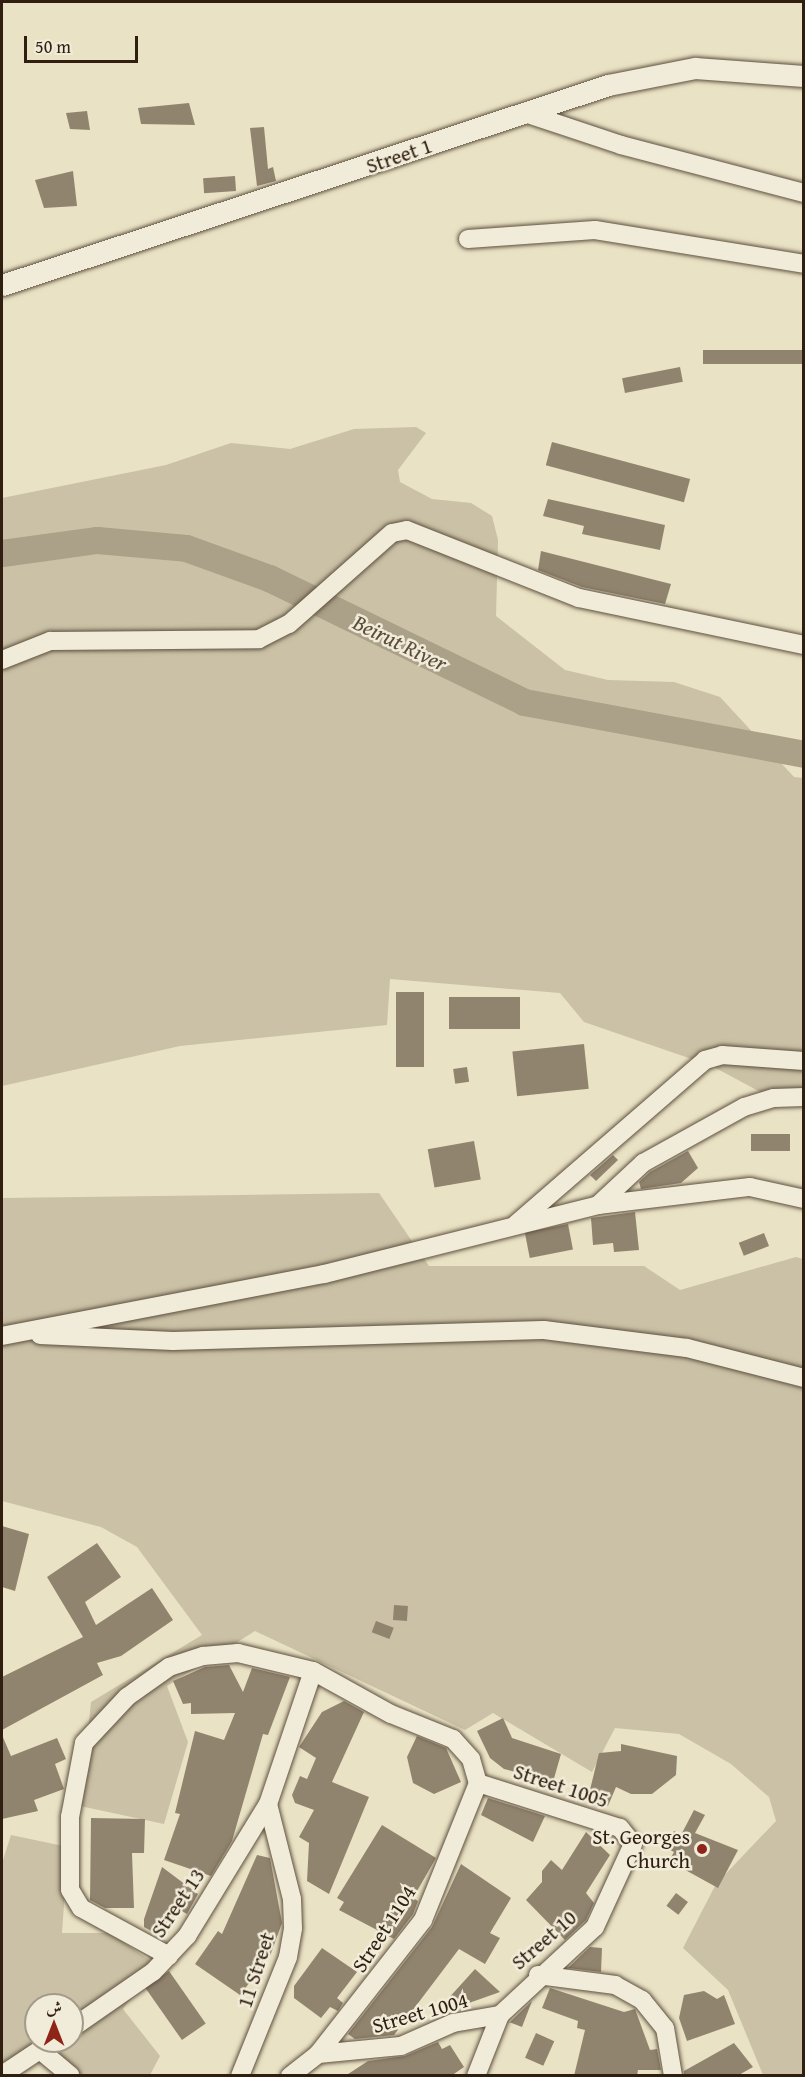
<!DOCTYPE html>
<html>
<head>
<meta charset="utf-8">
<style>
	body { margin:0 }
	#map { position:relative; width:805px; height:2077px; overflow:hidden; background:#eae2c5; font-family:"Gentium Book Plus",Amiri,serif }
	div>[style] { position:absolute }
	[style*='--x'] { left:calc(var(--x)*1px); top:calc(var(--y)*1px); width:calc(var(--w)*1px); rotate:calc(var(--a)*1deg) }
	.green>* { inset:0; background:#cac1a6 }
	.river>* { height:27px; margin:-13.5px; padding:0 13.5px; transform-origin:13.5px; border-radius:13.5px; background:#aba088 }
	.building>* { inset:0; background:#91846f; transform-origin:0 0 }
	.roads { filter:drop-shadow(0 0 2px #5e503e) drop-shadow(0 0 2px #5e503e) }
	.minor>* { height:18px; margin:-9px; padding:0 9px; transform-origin:9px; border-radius:9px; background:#f1ecd9 }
	.tertiary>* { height:21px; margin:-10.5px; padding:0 10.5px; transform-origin:10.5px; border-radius:10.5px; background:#f1ecd9 }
	.dots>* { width:16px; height:16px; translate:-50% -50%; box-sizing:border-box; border:3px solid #f1ecd9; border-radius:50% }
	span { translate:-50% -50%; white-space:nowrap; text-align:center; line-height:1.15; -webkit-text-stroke:5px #f1ecd9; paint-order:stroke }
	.street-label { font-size:21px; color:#301f11 }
	.poi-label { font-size:21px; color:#301f11 }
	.right { translate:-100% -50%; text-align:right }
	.water-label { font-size:22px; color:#5b4c3b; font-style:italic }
	.frame { position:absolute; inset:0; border:3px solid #301f11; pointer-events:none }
	.north { position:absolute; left:24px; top:1993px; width:60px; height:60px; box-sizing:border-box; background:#f1ecd9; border:2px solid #a49a89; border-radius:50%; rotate:0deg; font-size:16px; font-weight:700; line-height:24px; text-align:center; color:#301f11 }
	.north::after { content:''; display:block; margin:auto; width:21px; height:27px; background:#8f2418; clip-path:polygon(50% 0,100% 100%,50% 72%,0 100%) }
	.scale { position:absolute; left:24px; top:36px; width:114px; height:27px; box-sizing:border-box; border:3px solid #301f11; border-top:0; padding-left:8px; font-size:18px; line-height:21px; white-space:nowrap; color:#301f11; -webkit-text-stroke:4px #f1ecd9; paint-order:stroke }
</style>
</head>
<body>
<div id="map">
	<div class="green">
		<i style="clip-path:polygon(416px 427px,426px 433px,398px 470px,400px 482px,432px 499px,471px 503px,492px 516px,498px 540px,496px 616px,565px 670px,608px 680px,674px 682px,720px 697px,794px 777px,803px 778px,803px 1100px,779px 1102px,712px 1066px,584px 1022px,560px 993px,390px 979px,387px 1025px,180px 1046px,2px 1086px,2px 498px,166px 465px,231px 443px,290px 449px,354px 429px)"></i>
		<i style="clip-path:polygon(379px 1193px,429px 1266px,644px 1266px,680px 1290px,796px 1257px,803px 1259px,803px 2075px,763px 2075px,728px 1990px,683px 1948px,716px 1884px,776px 1821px,769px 1797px,731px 1764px,679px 1734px,615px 1728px,592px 1772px,493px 1713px,465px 1730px,255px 1631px,167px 1686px,188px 1742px,164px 1824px,80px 1806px,91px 1702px,202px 1635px,137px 1547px,101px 1527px,2px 1501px,2px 1198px)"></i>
		<i style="clip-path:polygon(evenodd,11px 1835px,68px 1847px,62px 1933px,110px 1933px,156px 1965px,123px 2009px,160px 2056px,150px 2075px,71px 2075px,44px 2053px,2px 2076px,2px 1863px,11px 1835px,36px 2005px,72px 2005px,72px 2041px,36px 2041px,36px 2005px)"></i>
	</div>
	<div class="river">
		<i style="--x:2;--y:553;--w:96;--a:-7.8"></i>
		<i style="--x:97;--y:540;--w:89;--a:5.1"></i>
		<i style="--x:186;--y:548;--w:88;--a:19.9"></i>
		<i style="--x:269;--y:578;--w:284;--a:25.9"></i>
		<i style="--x:524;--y:702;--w:285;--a:10.5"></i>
	</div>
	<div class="building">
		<i style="clip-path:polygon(189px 103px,195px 125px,141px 124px,138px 108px)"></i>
		<i style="clip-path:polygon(87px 111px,90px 130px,70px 129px,66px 113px)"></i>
		<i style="clip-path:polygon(264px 127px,268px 169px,273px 167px,276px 181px,257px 186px,250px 128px)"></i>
		<i style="clip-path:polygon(73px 171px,77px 206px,44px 208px,35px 180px)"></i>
		<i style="left:235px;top:176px;width:15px;height:32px;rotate:86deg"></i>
		<i style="left:804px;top:350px;width:14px;height:101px;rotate:90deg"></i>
		<i style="left:680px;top:367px;width:15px;height:59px;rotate:79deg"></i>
		<i style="left:552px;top:442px;width:143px;height:24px;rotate:15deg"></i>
		<i style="clip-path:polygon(548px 499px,665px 525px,660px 550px,582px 534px,584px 526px,543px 516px)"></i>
		<i style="clip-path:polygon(541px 551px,671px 584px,665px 604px,582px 587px,538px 570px)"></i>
		<i style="left:396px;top:992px;width:28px;height:75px"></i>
		<i style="left:449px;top:997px;width:71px;height:32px"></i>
		<i style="left:584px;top:1044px;width:45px;height:72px;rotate:84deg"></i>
		<i style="left:467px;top:1067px;width:15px;height:14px;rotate:82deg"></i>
		<i style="left:790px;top:1134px;width:17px;height:39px;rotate:90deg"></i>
		<i style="left:474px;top:1141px;width:39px;height:47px;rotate:80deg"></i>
		<i style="clip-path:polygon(688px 1151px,698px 1168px,681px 1183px,641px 1189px,639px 1182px,650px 1172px)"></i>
		<i style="clip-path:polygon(613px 1155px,618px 1160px,596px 1181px,590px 1175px)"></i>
		<i style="clip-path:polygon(635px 1212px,639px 1250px,614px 1252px,613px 1243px,593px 1245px,591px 1218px)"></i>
		<i style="left:568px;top:1224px;width:26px;height:44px;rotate:79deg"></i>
		<i style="left:764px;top:1233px;width:14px;height:27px;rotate:69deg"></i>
		<i style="clip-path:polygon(2px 1526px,29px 1534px,15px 1591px,2px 1587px)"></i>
		<i style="clip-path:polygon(97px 1543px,121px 1577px,85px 1602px,96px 1625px,152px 1588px,173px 1620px,121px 1656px,97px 1663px,103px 1675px,2px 1730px,2px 1677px,83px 1637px,47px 1577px)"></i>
		<i style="left:394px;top:1605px;width:14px;height:15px;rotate:4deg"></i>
		<i style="left:376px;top:1621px;width:19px;height:12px;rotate:21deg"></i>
		<i style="clip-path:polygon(229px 1665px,243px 1692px,252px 1668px,290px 1677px,268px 1735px,263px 1734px,232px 1841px,211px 1876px,164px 1860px,180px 1814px,175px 1813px,195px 1731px,224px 1740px,235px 1713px,191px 1714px,191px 1703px,183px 1704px,173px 1681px,205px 1667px)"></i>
		<i style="clip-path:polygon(344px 1701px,364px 1712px,332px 1782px,369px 1797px,329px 1894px,307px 1881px,309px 1843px,299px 1837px,314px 1810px,295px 1803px,292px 1795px,300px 1776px,307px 1779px,316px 1758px,299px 1747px,322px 1712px)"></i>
		<i style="clip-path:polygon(503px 1718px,512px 1738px,561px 1754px,553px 1782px,504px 1769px,490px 1758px,477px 1731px)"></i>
		<i style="clip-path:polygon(2px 1735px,11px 1756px,57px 1738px,66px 1759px,55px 1764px,64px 1789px,34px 1800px,38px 1811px,2px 1819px)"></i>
		<i style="clip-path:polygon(417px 1736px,446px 1748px,461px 1782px,434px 1794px,413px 1783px,407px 1757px)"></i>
		<i style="clip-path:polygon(621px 1744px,677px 1756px,676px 1775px,652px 1794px,631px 1794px,616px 1787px,608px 1806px,588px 1798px,599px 1753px,621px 1751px)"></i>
		<i style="clip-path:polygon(488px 1798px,545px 1816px,533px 1842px,481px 1815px)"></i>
		<i style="clip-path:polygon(694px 1810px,705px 1815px,695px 1833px,738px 1850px,718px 1888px,669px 1861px,674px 1852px,665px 1847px,674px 1831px,681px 1835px)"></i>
		<i style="clip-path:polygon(91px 1818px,145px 1819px,144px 1853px,132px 1853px,134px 1908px,105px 1908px,90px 1900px)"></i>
		<i style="clip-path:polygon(382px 1825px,436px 1858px,413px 1898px,418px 1901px,413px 1914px,394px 1939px,339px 1910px,344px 1902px,337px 1898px)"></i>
		<i style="clip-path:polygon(586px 1832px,610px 1855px,586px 1893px,594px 1903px,586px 1920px,565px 1940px,526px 1900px,542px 1882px,542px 1871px,551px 1860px,562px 1870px)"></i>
		<i style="clip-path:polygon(257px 1855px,270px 1858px,282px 1923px,270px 1956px,240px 1995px,195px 1964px,218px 1931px,222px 1934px)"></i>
		<i style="clip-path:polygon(461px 1864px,511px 1898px,490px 1933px,500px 1938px,485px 1964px,459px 1949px,394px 2035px,355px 2039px,348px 2034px,432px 1927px)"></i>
		<i style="clip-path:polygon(162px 1867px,198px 1894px,187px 1914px,178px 1909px,168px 1928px,160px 1924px,155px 1933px,144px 1927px,144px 1919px)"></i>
		<i style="left:676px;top:1893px;width:15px;height:16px;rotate:37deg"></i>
		<i style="clip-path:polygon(590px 1947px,602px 1948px,601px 1972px,568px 1968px)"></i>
		<i style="clip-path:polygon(322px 1948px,357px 1972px,337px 1998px,343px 2003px,338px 2011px,330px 2007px,321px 2018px,294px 1998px,294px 1986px)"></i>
		<i style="clip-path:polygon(475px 1969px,500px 1992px,452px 2009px,446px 2001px)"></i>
		<i style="left:169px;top:1971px;width:64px;height:29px;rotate:55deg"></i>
		<i style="clip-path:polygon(550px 1988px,624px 2012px,635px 2009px,650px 2050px,657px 2049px,661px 2070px,638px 2070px,637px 2076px,574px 2076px,585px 2030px,577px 2028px,578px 2021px,542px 2008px)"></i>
		<i style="clip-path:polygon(704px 1991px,717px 1999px,724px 1995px,735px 2024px,687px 2041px,679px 2018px,684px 1995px)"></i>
		<i style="clip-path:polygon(532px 2001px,522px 2027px,509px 2022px,510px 2022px)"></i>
		<i style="left:536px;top:2033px;width:20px;height:27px;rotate:24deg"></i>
		<i style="clip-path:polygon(438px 2042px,442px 2049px,450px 2045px,464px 2067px,451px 2076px,345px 2076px,368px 2061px,405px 2056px)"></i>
		<i style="clip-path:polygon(734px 2043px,753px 2067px,737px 2076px,684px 2076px,684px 2071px)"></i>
	</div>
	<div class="roads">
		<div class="minor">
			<i style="--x:525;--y:113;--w:101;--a:18.4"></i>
			<i style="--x:621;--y:145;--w:189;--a:14.7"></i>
			<i style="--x:468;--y:239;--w:127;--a:-4.1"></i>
			<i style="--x:595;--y:230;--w:212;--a:9.2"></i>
			<i style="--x:2;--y:660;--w:52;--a:-21.6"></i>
			<i style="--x:50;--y:641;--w:209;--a:-0.5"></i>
			<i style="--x:259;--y:639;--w:34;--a:-27"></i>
			<i style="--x:289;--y:624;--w:137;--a:-41.5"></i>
			<i style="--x:392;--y:533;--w:15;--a:-11"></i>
			<i style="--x:407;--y:530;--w:185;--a:21.6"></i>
			<i style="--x:579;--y:598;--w:230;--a:11.8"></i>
			<i style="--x:598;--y:1205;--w:62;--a:-43"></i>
			<i style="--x:643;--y:1163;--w:115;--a:-29"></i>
			<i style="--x:744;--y:1107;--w:31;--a:-17"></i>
			<i style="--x:774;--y:1098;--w:30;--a:-2"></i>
			<i style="--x:516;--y:1224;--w:250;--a:-40.9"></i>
			<i style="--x:705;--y:1060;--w:18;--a:-16"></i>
			<i style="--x:722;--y:1055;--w:82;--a:4.2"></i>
			<i style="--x:40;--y:1335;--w:133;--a:2.6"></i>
			<i style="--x:173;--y:1341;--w:371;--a:-1.7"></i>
			<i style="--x:544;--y:1330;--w:144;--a:7.2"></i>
			<i style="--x:687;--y:1348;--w:121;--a:14.4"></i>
			<i style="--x:2;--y:1336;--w:328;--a:-10.9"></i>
			<i style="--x:324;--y:1274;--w:283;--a:-14.1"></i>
			<i style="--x:598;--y:1205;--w:153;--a:-6.8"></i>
			<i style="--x:750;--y:1187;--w:55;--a:12.5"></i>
			<i style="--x:169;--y:1956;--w:100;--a:-151.4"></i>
			<i style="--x:81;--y:1908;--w:21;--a:-121"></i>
			<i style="--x:70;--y:1890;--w:73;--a:-90"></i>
			<i style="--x:70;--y:1817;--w:75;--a:-79.3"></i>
			<i style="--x:84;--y:1743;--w:63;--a:-46.9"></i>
			<i style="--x:127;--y:1697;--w:52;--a:-35.5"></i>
			<i style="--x:169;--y:1667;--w:36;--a:-18"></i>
			<i style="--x:203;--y:1656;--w:35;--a:-5"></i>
			<i style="--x:238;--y:1653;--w:77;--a:13.5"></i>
			<i style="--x:313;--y:1671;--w:89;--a:28.9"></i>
			<i style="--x:391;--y:1714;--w:67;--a:22"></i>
			<i style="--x:453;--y:1739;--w:27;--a:48"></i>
			<i style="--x:471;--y:1759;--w:25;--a:74"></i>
			<i style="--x:538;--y:1975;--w:78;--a:7.4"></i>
			<i style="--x:615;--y:1985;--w:31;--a:29"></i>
			<i style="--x:642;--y:2000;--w:36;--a:51"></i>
			<i style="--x:665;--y:2028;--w:49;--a:80.5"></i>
			<i style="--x:72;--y:2028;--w:98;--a:-34.7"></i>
			<i style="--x:153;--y:1972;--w:50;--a:-46.6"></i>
			<i style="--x:187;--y:1936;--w:155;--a:-58.5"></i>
			<i style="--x:268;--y:1804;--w:140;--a:-71.3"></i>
			<i style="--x:40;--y:2050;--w:40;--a:40"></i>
			<i style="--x:318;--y:2054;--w:83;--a:-5.5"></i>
			<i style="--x:401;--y:2046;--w:57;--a:-23.9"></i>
			<i style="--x:453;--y:2023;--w:48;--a:-9.7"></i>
			<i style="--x:2;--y:2075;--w:61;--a:-33.7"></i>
			<i style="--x:240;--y:2076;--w:128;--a:-68"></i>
			<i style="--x:288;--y:1957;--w:29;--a:-80"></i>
			<i style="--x:293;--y:1928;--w:29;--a:-92"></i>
			<i style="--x:292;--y:1899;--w:98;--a:-104.2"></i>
			<i style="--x:290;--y:2076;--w:36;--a:-38"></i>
			<i style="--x:318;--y:2054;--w:170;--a:-51.9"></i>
			<i style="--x:423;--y:1920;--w:148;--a:-68.1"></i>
			<i style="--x:476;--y:2076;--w:66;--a:-68.5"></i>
			<i style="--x:500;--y:2015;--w:129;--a:-42.8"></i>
			<i style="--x:595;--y:1927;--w:91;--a:-65.4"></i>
			<i style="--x:633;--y:1844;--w:21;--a:-129"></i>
			<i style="--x:620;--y:1828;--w:149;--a:-162.4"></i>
		</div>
		<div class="tertiary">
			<i style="--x:2;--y:285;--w:638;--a:-18.26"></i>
			<i style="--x:608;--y:85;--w:89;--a:-11.1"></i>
			<i style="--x:695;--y:68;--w:109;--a:4.2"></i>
		</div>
	</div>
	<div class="dots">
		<i style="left:702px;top:1849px;background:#8f2418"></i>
	</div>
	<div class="street-label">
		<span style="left:399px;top:156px;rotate:-19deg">Street 1</span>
		<span style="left:561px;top:1786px;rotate:18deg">Street 1005</span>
		<span style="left:178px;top:1903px;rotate:-56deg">Street 13</span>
		<span style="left:384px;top:1929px;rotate:-57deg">Street 1104</span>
		<span style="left:544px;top:1940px;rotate:-41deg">Street 10</span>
		<span style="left:256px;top:1970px;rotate:-72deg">11 Street</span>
		<span style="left:420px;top:2013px;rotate:-16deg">Street 1004</span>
	</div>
	<div class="poi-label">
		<span class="right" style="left:690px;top:1849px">St. Georges<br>Church</span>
	</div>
	<div class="water-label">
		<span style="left:400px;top:643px;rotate:26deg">Beirut River</span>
	</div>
	<div class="frame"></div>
	<div class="north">ش</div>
	<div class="scale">50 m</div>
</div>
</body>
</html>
